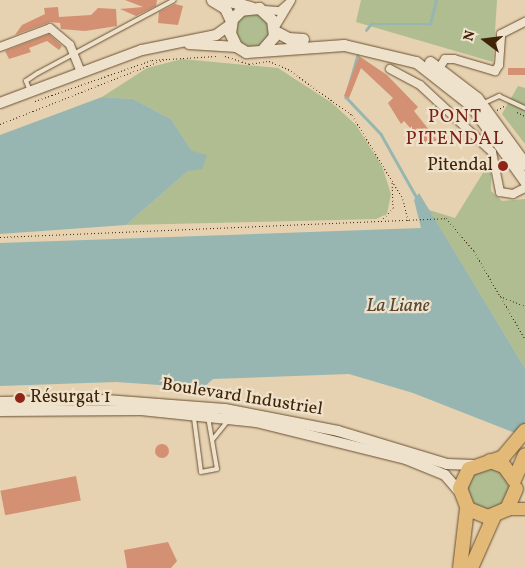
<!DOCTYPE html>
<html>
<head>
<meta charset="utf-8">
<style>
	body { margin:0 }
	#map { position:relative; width:525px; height:568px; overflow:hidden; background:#e6d2b0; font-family:Vollkorn,serif }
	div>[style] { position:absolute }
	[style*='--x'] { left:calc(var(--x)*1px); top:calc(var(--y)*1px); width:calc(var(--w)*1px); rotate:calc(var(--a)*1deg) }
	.green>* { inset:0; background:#afbd90 }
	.round { border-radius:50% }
	.water>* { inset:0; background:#97b6b1 }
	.stream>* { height:2.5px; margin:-1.25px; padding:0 1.25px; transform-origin:1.25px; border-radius:1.25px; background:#97b6b1 }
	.building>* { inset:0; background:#d39072; transform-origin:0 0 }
	.path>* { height:1px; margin-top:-0.5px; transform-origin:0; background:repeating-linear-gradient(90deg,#402408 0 1px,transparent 0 3.5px) }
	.roads { filter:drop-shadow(0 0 1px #6a5032) drop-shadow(0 0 1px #6a5032) }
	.service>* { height:4px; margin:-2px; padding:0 2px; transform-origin:2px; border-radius:2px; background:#efe2cc }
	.minor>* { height:8px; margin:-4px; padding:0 4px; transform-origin:4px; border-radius:4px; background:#efe2cc }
	.tertiary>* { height:10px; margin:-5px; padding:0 5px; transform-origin:5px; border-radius:5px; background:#efe2cc }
	.secondary>* { height:11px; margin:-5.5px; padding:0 5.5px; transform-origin:5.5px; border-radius:5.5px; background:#efe2cc }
	.primary>* { height:12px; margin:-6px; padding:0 6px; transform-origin:6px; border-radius:6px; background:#e3b978 }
	.trunk>* { height:14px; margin:-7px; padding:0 7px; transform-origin:7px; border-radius:7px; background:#e3b978 }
	.dots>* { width:14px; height:14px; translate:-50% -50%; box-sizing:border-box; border:2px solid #efe2cc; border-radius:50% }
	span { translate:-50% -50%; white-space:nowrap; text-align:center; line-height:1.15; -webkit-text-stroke:4.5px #efe2cc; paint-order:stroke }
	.poi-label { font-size:18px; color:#402408 }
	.right { translate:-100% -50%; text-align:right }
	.left { translate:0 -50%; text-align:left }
	.street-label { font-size:18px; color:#402408 }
	.neighbourhood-label { font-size:19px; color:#7a1f14; letter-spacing:1px }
	.water-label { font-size:19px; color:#564832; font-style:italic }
	.north { position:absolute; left:460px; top:15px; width:50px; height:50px; -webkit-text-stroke:4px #efe2cc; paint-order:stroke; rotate:285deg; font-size:14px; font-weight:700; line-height:20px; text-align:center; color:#402408 }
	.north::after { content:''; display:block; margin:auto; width:18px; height:22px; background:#402408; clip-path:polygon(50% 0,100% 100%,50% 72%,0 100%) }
</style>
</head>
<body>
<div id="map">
	<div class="green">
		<i style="clip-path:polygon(361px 0,497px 0,493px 62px,356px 22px)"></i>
		<i class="round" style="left:235px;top:13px;width:34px;height:34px"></i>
		<i style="clip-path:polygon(182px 59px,278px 68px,332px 103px,356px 125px,382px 166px,391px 194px,387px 214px,376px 219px,126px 225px,188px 171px,192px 151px,171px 119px,133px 99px,102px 97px,147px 68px)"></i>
		<i style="clip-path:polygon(518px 86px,525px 88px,525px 144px,502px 114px)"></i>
		<i style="clip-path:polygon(491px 160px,491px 191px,502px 201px,525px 199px,525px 368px,429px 210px,455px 218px)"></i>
		<i class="round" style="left:467px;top:468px;width:42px;height:42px"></i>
	</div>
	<div class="water">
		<i style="clip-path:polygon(102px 97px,133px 99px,171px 119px,192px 151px,207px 155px,202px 169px,188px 171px,126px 225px,0 234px,0 135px)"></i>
		<i style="clip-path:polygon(419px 193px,525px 368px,525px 437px,413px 393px,349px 374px,213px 379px,203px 388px,116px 382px,0 386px,0 243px,421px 228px,414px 200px)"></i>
	</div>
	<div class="stream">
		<i style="--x:366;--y:30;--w:8;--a:-50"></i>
		<i style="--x:371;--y:24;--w:59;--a:0"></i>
		<i style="--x:430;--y:24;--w:25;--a:-76"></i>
		<i style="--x:358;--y:55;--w:44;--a:105.9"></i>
		<i style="--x:346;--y:97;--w:51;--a:46.6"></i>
		<i style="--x:381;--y:134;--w:76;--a:60.7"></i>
	</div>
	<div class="building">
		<i style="clip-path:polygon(125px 0,157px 0,156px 6px,136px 16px,120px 9px,143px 7px)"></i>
		<i style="clip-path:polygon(175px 4px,183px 6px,178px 25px,158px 23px,159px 12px)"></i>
		<i style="clip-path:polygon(58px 7px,59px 17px,91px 15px,98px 8px,116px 9px,117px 26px,85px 31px,61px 29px,60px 23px,50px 22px,15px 35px,22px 25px,45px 14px,44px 8px)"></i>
		<i style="clip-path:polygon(49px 34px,62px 46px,59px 50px,47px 41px,29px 48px,31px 52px,9px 59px,5px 51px)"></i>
		<i style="clip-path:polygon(359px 56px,387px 75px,418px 107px,414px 111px,437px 140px,426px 146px,404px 121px,401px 124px,388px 103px,393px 98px,361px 68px,349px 98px,344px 96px)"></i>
		<i style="left:525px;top:68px;width:7px;height:17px;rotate:90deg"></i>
		<i class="round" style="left:155px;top:444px;width:14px;height:14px"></i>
		<i style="left:76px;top:476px;width:25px;height:77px;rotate:79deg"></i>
		<i style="clip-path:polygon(168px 542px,177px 561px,171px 568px,127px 568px,124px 550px)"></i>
	</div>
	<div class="path">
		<i style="--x:225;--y:56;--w:25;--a:18"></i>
		<i style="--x:249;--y:64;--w:20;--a:-9"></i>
		<i style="--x:269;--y:61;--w:21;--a:23"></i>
		<i style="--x:288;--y:69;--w:79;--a:35.7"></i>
		<i style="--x:352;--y:115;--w:98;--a:58.7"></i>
		<i style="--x:403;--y:199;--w:23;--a:77"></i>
		<i style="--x:35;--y:101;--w:124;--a:-19.3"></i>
		<i style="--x:152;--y:60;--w:64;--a:-3.6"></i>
		<i style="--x:497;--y:110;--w:8;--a:-30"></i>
		<i style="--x:517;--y:112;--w:9;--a:27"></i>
		<i style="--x:0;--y:124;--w:177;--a:-21.5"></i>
		<i style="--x:381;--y:221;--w:18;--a:-47"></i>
		<i style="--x:393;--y:208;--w:27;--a:-92"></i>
		<i style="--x:0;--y:237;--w:446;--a:-2.4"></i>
		<i style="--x:446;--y:218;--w:43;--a:49.7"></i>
		<i style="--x:474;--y:251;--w:52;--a:60"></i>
		<i style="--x:500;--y:296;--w:27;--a:22"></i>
		<i style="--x:501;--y:297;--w:48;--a:60.3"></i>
	</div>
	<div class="roads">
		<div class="service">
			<i style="--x:30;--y:91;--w:11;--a:-112"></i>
			<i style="--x:26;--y:81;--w:14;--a:-34"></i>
			<i style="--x:38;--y:73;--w:154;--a:-28.2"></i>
			<i style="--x:484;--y:103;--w:17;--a:-25"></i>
			<i style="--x:499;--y:96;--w:29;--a:25"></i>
			<i style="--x:194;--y:418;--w:54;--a:82.6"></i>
			<i style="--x:201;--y:472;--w:16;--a:-11"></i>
			<i style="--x:217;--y:469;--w:53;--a:-99.8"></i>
			<i style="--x:213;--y:439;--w:22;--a:-51"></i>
		</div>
		<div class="minor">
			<i style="--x:264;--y:10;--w:16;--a:4"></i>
			<i style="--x:280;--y:11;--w:11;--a:-41"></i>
			<i style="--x:275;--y:27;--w:31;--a:-59"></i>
			<i style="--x:0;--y:47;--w:53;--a:-20.8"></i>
			<i style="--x:50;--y:28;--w:26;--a:40"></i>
			<i style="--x:70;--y:45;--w:29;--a:68"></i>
			<i style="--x:440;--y:67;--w:9;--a:-58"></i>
			<i style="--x:445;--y:59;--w:9;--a:0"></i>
			<i style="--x:454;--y:59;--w:43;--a:16.3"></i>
			<i style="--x:495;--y:71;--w:7;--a:-56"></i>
			<i style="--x:499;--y:65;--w:31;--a:-86"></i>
			<i style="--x:501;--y:34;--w:27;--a:-27"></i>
			<i style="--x:390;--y:69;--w:34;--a:28"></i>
			<i style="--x:420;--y:85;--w:98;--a:42.9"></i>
			<i style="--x:492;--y:152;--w:41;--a:78.7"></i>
			<i style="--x:500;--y:192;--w:13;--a:9"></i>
			<i style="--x:513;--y:194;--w:13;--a:-27"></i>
		</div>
		<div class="tertiary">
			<i style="--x:189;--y:44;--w:48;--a:3.6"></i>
			<i style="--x:0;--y:103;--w:152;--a:-20.5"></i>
			<i style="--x:142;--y:50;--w:76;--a:-11.5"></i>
			<i style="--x:216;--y:35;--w:17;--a:-36"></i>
			<i style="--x:0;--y:402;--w:106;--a:-1.1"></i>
			<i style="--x:106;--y:400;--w:119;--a:4.3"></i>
			<i style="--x:225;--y:409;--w:115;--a:11"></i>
			<i style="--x:338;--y:431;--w:114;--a:16.8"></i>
			<i style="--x:447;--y:464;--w:27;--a:2"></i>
			<i style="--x:0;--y:411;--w:141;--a:-0.4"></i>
			<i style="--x:141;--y:410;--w:116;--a:6"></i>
			<i style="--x:256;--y:422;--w:154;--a:13.9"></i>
			<i style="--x:406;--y:459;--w:42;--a:22.3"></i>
			<i style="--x:445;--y:475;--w:23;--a:49"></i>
		</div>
		<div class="secondary">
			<i style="--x:212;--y:0;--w:15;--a:32"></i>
			<i style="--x:225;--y:8;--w:14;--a:65"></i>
			<i style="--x:226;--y:0;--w:26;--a:16"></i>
			<i style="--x:275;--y:31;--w:15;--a:28"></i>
			<i style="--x:288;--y:38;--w:15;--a:4"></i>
			<i style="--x:262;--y:50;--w:18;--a:-49"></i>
			<i style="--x:274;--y:36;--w:16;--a:-97"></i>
			<i style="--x:272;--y:20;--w:18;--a:-137"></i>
			<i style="--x:259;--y:8;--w:18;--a:174"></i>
			<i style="--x:241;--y:10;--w:13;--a:135"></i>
			<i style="--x:232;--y:19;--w:14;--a:98"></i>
			<i style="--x:230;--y:33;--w:14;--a:65"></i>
			<i style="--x:236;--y:46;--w:12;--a:31"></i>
			<i style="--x:246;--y:52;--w:98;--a:-4.1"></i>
			<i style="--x:344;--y:45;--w:74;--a:13.3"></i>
			<i style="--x:416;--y:62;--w:70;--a:38"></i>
			<i style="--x:471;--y:105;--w:93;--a:54.6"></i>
			<i style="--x:430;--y:62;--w:59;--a:37.5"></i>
			<i style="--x:477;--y:98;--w:82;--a:54"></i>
		</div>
		<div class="primary">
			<i style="--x:507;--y:509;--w:18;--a:0"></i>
		</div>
		<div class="trunk">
			<i style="--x:490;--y:461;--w:15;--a:20"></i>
			<i style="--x:504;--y:466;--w:17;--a:54"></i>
			<i style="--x:514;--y:480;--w:27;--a:-66"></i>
			<i style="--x:516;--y:489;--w:22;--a:114"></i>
			<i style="--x:507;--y:509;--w:21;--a:157"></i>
			<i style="--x:488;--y:517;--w:22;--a:-158"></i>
			<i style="--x:468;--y:509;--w:22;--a:-111"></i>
			<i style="--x:460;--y:488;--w:21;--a:-65"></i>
			<i style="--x:469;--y:469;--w:36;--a:-19"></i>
			<i style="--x:503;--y:457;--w:34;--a:-50"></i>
			<i style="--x:460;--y:568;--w:60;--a:-83.3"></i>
			<i style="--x:471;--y:568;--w:57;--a:-66.1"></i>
		</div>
	</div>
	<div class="dots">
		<i style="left:503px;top:166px;background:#8f2418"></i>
		<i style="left:20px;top:398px;background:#8f2418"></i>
	</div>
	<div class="poi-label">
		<span class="right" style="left:493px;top:166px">Pitendal</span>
		<span class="left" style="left:30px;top:398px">Résurgat 1</span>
	</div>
	<div class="street-label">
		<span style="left:242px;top:398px;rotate:9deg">Boulevard Industriel</span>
	</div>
	<div class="neighbourhood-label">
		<span style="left:455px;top:129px">PONT<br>PITENDAL</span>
	</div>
	<div class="water-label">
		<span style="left:398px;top:307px">La Liane</span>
	</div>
	<div class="north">N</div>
</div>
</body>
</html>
